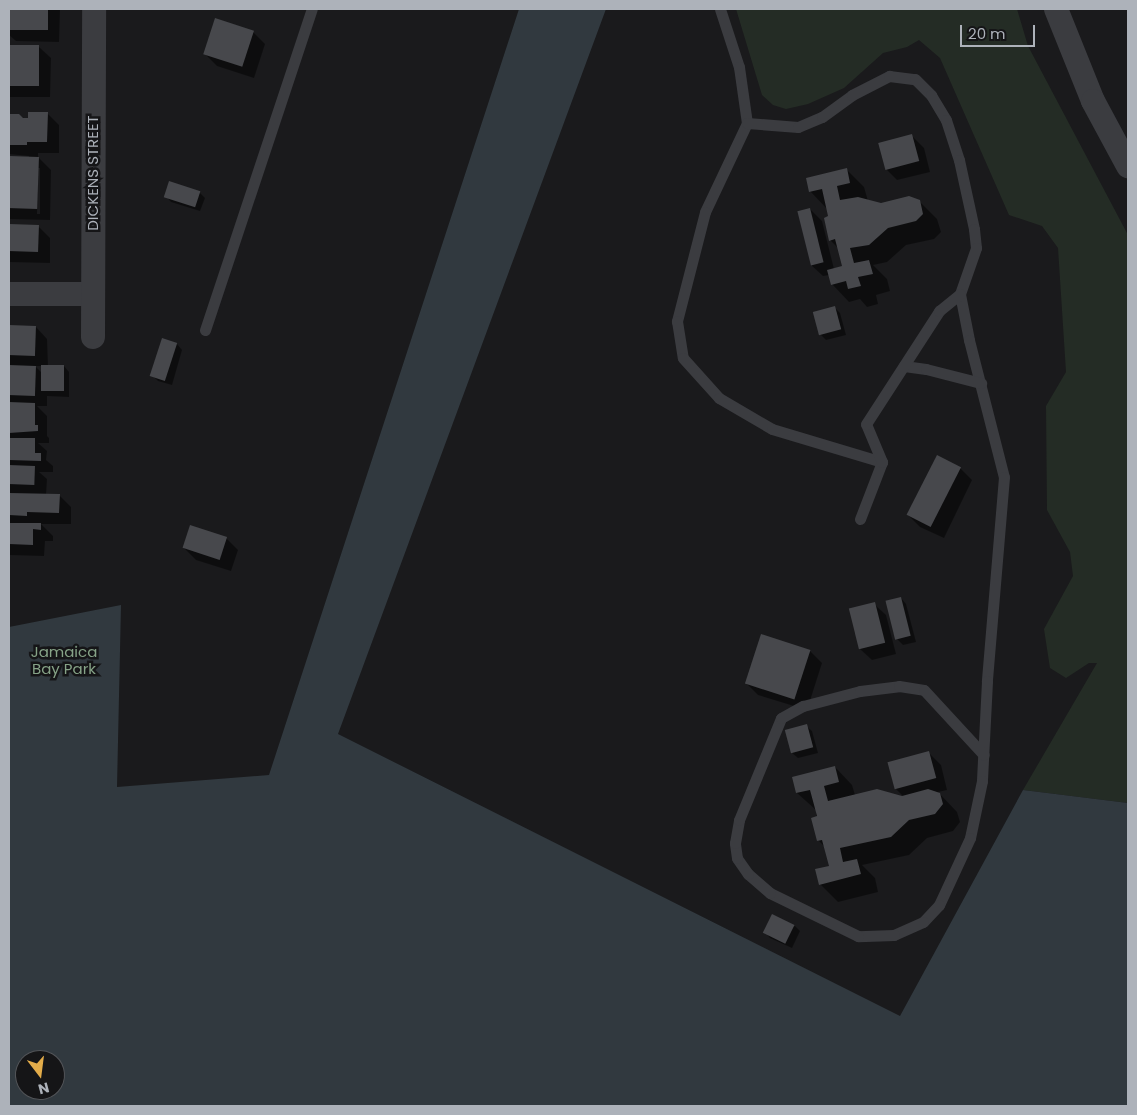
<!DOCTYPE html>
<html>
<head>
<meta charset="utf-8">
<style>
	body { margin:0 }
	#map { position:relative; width:1137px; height:1115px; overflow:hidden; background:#1a1a1c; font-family:Poppins,sans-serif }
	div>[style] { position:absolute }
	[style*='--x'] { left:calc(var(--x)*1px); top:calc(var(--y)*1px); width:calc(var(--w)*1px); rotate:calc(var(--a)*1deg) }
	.green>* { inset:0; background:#242c25 }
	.water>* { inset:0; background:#31393f }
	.shadow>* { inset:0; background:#0007 }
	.building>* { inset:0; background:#47484c; transform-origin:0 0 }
	.lane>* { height:11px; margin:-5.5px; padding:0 5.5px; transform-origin:5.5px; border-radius:5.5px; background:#3b3c40 }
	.street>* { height:24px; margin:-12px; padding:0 12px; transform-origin:12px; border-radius:12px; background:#3b3c40 }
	span { translate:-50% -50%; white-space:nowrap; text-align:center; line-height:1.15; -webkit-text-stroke:5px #151517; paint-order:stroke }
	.street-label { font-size:15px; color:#adb2ba }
	.park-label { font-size:15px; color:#86a387 }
	.frame { position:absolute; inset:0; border:10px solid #adb2ba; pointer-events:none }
	.north { position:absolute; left:15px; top:1050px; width:50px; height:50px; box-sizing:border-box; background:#151517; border:1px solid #525458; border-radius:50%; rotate:165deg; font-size:14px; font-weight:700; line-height:20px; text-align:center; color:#adb2ba }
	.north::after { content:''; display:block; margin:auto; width:18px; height:22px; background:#e3ac4a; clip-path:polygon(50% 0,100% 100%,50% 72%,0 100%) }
	.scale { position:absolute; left:960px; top:25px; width:75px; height:22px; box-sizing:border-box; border:2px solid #adb2ba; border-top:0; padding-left:6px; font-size:15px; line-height:18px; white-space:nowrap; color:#adb2ba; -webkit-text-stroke:4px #151517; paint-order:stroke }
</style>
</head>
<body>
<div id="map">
	<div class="green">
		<i style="clip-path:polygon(736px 9px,1017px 9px,1028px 46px,1128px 235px,1128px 803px,1023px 790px,1097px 663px,1089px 663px,1066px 678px,1050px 668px,1044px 629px,1073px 576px,1070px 552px,1047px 510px,1046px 406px,1066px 372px,1058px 248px,1042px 226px,1009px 215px,940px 58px,919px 40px,907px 47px,883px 53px,844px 88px,808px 104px,786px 109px,773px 105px,762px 95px)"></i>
	</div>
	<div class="water">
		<i style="clip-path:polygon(evenodd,519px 9px,606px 9px,338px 734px,900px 1016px,1023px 790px,1128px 803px,1128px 1106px,9px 1106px,9px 627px,121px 605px,117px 787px,269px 775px,519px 9px,25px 1060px,55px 1060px,55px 1090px,25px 1090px,25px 1060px)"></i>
	</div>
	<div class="shadow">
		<i style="clip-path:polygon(9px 9px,60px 9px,59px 42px,16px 41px,9px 35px)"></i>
		<i style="clip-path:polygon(253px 32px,265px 44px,254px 78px,217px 66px,205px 54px)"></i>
		<i style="clip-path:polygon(9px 46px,39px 47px,51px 58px,50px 97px,9px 97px)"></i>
		<i style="clip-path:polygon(evenodd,47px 113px,59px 125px,59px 153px,38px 153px,38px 157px,51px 170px,50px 220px,9px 219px,9px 157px,29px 158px,29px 156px,9px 154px,9px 115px,29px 119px,47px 113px,38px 168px,40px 168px,40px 214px,37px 214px,38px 168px)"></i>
		<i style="clip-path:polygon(912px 136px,924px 148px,930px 172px,897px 180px,885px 168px)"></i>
		<i style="clip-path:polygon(847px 170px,864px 187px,868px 201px,881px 204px,919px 201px,937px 219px,941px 232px,934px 239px,906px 245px,887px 262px,873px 265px,887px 279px,890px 291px,876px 295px,878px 304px,867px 307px,860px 299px,849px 302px,832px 284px,829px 275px,823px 276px,811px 265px,810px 209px,822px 221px,834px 269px,843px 267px,838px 248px,830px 240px,828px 210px,810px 191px)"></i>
		<i style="clip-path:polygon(199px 192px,205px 198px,200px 211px,171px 202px,166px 196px)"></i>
		<i style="clip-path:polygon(9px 225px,38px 226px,50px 238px,50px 263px,9px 262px)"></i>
		<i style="clip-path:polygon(834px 307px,840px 313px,846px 335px,826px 340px,820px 334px)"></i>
		<i style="clip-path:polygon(evenodd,9px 327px,36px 327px,47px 339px,48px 366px,64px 366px,69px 372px,69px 397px,47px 396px,47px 406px,37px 406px,47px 416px,47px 436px,49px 438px,49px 443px,38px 443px,47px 451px,46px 460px,53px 466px,53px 472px,39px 472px,47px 479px,46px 495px,59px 495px,71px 507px,71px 524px,41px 524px,53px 536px,53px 541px,45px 541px,44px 556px,9px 555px,9px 327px,35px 366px,42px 366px,42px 373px,35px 366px)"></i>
		<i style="clip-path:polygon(163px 340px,177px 344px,182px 350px,172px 385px,158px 381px,153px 376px)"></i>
		<i style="clip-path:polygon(960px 468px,972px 480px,944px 538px,920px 527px,908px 515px)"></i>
		<i style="clip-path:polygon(226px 538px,238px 550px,231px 571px,196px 560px,184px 548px)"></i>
		<i style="clip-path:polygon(901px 598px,906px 604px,916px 642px,903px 645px,897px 639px)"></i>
		<i style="clip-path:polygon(874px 604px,886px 615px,896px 654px,872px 660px,860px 649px)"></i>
		<i style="clip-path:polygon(810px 651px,822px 663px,807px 710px,758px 695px,746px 683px)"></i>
		<i style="clip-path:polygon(806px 726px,812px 731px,818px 753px,798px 758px,792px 753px)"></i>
		<i style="clip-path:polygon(929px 753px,941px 765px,947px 790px,938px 792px,957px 812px,960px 822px,953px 831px,927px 838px,909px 855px,862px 865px,875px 878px,878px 892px,838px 902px,820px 884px,830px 866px,825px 847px,818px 840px,816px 810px,797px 793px,794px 778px,835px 767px,852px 785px,855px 795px,904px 797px,895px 788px)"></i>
		<i style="clip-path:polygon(795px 926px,800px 931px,792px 948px,770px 938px,765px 932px)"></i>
	</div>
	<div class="building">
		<i style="left:9px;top:9px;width:39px;height:21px"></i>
		<i style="left:215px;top:18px;width:41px;height:38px;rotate:18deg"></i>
		<i style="left:9px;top:45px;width:30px;height:41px"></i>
		<i style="clip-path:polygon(28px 112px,48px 112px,47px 142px,27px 142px,27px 145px,9px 145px,9px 114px,19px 114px,23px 118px,28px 118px)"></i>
		<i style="left:912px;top:134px;width:28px;height:35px;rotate:75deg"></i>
		<i style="left:9px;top:156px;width:30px;height:52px;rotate:2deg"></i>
		<i style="clip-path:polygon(847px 168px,850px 183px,837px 186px,840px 200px,858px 197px,881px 203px,909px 196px,920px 200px,923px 214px,916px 221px,888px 228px,869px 245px,850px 248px,854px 263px,869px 260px,873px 274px,858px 277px,861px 286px,848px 289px,846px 281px,831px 285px,827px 270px,842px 266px,835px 239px,829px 241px,824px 218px,828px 216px,822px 189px,809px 192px,806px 178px)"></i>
		<i style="left:169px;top:181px;width:33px;height:17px;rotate:18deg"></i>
		<i style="left:810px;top:208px;width:56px;height:13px;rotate:76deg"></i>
		<i style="left:9px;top:224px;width:30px;height:27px;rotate:2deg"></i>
		<i style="left:835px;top:306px;width:24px;height:23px;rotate:75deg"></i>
		<i style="left:9px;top:325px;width:27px;height:30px;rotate:2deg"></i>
		<i style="left:162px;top:338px;width:16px;height:40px;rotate:18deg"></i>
		<i style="left:9px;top:365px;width:27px;height:30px;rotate:2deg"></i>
		<i style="left:41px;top:365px;width:23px;height:26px"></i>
		<i style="clip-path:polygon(9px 402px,35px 403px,35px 425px,38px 425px,38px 431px,9px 433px)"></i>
		<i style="clip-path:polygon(9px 438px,35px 438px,35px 453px,41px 453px,41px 461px,9px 460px)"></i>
		<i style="left:937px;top:455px;width:27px;height:67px;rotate:27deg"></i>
		<i style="left:9px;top:465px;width:26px;height:19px;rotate:2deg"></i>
		<i style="clip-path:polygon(9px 493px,60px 494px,59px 513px,27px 512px,27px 516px,9px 515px)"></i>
		<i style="clip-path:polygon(9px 523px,41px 523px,41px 530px,33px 529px,33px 545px,9px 544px)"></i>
		<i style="left:190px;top:525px;width:39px;height:24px;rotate:18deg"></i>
		<i style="left:901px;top:597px;width:40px;height:16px;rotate:76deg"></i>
		<i style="left:875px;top:602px;width:42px;height:27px;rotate:76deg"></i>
		<i style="left:761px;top:634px;width:52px;height:52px;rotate:18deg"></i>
		<i style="left:807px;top:724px;width:24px;height:23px;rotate:75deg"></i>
		<i style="left:929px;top:751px;width:28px;height:43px;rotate:75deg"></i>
		<i style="clip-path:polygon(835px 766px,839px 782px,824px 786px,828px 801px,877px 789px,902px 796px,928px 789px,940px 793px,943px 804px,935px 814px,909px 820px,891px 837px,840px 848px,843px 862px,857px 859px,861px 874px,819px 885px,815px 869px,829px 866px,822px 840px,817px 841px,811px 818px,817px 816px,810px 790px,796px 793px,792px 777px)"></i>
		<i style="left:772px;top:914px;width:25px;height:21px;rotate:26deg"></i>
	</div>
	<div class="lane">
		<i style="--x:720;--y:9;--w:61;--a:71.9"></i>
		<i style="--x:739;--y:67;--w:57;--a:81.9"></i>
		<i style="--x:747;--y:123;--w:98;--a:115.3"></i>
		<i style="--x:705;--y:212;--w:113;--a:104.4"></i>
		<i style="--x:677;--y:321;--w:37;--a:81"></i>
		<i style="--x:683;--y:358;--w:54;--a:48"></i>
		<i style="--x:719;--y:398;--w:61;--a:30.3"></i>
		<i style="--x:772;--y:429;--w:115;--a:16.7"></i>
		<i style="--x:747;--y:123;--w:51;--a:4.5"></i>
		<i style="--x:798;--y:127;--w:26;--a:-23"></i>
		<i style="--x:822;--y:117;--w:37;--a:-36"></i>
		<i style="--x:852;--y:95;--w:42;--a:-27.2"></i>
		<i style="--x:889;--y:76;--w:26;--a:7"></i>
		<i style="--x:915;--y:79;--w:23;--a:45"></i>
		<i style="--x:931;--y:95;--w:29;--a:59"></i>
		<i style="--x:946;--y:120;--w:42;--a:72"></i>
		<i style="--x:959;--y:160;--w:71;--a:77.7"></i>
		<i style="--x:974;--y:229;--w:19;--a:84"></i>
		<i style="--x:976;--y:248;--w:49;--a:109.2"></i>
		<i style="--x:960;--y:294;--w:47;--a:78.9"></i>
		<i style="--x:969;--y:340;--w:141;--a:75.7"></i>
		<i style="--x:1004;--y:477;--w:205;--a:94.8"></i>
		<i style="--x:987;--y:681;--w:100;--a:92.9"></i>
		<i style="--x:982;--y:781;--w:58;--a:101.9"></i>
		<i style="--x:970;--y:838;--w:74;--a:114.8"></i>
		<i style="--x:939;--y:905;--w:23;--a:133"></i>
		<i style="--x:923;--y:922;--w:32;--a:156"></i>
		<i style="--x:894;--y:935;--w:36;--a:178"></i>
		<i style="--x:858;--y:936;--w:98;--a:-154"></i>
		<i style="--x:770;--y:893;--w:29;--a:-139"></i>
		<i style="--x:748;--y:874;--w:19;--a:-125"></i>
		<i style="--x:737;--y:858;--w:15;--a:-98"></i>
		<i style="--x:735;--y:843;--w:23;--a:-80"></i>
		<i style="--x:739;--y:820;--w:110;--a:-67.6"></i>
		<i style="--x:781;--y:718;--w:25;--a:-29"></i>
		<i style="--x:803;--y:706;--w:59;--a:-14.7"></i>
		<i style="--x:860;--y:691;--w:39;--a:-7"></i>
		<i style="--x:899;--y:686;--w:25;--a:9"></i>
		<i style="--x:924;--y:690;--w:88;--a:47.3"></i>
		<i style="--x:205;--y:330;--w:338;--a:-71.6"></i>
		<i style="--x:904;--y:366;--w:22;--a:8"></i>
		<i style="--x:926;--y:369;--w:57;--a:14.3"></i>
		<i style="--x:860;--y:519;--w:61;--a:-68.9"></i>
		<i style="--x:882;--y:462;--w:41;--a:-112.8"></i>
		<i style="--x:866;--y:424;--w:135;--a:-57.1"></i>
		<i style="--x:939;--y:311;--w:27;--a:-39"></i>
	</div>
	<div class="street">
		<i style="--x:1056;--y:9;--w:99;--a:68.1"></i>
		<i style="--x:1093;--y:101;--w:74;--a:61.7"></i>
		<i style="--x:9;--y:294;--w:83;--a:0"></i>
		<i style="--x:93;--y:337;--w:328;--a:-89.8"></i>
	</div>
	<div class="street-label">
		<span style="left:93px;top:173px;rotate:-90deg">DICKENS STREET</span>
	</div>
	<div class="park-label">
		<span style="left:64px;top:660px">Jamaica<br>Bay Park</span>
	</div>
	<div class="frame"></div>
	<div class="north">N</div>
	<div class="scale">20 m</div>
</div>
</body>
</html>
